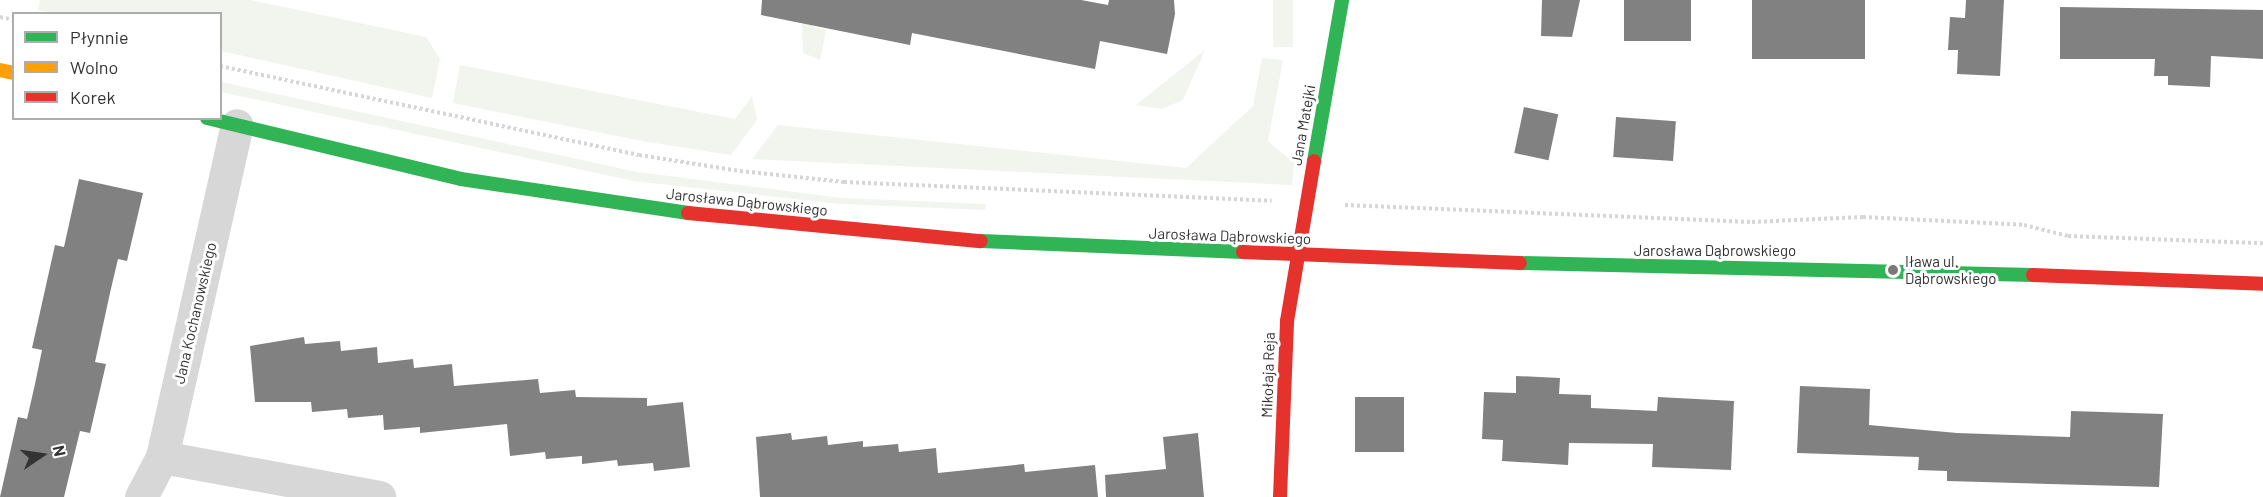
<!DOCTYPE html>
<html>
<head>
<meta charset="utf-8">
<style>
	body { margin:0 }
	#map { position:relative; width:2263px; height:497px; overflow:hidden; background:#fff; font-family:Barlow,sans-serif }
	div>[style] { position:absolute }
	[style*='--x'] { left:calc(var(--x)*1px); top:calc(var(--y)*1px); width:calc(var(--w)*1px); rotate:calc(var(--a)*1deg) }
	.green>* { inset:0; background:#f1f5ed; transform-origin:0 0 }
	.building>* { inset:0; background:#818181; transform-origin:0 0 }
	.path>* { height:4px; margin-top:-2px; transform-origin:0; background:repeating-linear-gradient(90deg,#d6d6d6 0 3px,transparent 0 6px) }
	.street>* { height:33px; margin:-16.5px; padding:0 16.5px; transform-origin:16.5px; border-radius:16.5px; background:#d7d7d7 }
	.fast>* { height:14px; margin:-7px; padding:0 7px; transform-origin:7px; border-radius:7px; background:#30b455 }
	.slow>* { height:14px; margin:-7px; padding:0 7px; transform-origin:7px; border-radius:7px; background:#ff9f0a }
	.jam>* { height:14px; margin:-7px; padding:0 7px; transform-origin:7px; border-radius:7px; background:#e5322d }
	.dots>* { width:16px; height:16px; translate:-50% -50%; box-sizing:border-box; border:3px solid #fff; border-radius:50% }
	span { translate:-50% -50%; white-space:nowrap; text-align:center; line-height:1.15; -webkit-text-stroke:6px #fff; paint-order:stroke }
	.street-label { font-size:15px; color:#333 }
	.poi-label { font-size:15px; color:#333 }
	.left { translate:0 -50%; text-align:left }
	.legend { position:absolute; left:12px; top:12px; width:210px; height:108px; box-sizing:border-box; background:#fff; border:2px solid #adadad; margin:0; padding:8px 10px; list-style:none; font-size:18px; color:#333 }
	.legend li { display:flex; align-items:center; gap:12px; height:30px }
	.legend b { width:30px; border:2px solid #adadad }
	.north { position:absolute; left:12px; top:425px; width:60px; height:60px; -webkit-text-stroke:4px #fff; paint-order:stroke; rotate:77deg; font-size:16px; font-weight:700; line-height:24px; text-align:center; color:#333 }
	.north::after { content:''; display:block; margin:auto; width:21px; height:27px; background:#333; clip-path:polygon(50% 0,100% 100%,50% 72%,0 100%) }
</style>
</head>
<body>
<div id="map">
	<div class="green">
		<i style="clip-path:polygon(40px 0,250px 0,426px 37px,440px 59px,432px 98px,221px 51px,220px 14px,54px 13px,38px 10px)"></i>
		<i style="clip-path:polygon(818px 0,813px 27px,826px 30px,820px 60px,803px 53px,802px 23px,784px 20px)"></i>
		<i style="left:1273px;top:0;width:20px;height:47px"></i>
		<i style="clip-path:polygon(1205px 50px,1183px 100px,1162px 109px,1136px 105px)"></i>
		<i style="clip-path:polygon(1262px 58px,1283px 60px,1268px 141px,1294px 163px,1292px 185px,752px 159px,778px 125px,1186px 168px,1253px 106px)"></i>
		<i style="clip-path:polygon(460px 65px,735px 119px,752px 96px,757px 120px,731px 155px,642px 141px,453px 103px)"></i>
		<i style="clip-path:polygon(221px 82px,637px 172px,842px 198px,986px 204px,985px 210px,840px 204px,634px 181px,221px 92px)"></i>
	</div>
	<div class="building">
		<i style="clip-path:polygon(762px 0,1081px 0,1108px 5px,1109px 0,1174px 0,1175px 14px,1167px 54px,1100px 41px,1095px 69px,912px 33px,910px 45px,761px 15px)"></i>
		<i style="clip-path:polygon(1542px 0,1580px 0,1572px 37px,1541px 36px)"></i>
		<i style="left:1624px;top:0;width:67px;height:41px"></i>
		<i style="left:1752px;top:0;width:113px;height:59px"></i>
		<i style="clip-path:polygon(1966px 0,2004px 0,2000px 76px,1957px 74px,1958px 50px,1948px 50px,1950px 17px,1965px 18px)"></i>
		<i style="clip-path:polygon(2060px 7px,2263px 10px,2263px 59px,2211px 56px,2210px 87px,2168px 85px,2168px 76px,2154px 76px,2155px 59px,2060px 59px)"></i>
		<i style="left:1524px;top:107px;width:35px;height:47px;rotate:12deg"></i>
		<i style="left:1616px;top:117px;width:60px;height:40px;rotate:4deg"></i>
		<i style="clip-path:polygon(79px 179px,143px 193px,127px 261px,118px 259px,110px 293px,95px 362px,106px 364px,90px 433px,80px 431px,64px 497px,0 497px,18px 417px,27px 419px,35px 384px,42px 350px,32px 348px,55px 245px,64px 247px)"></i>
		<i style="clip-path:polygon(304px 337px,305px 344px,340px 341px,341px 351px,377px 347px,378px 363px,413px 359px,414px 368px,452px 364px,454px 386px,538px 379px,540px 393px,575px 390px,576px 397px,647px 398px,647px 406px,683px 402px,690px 467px,654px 471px,653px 463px,618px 466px,617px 460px,582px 464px,582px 456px,546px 459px,545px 452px,510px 456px,507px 424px,420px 433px,420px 427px,384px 430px,383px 415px,348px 418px,347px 409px,312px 412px,311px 402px,255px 402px,250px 346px)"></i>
		<i style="clip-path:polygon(1516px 376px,1560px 378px,1559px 394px,1591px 395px,1591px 408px,1657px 411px,1658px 397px,1734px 401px,1731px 470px,1652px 467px,1653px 444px,1569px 443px,1568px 465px,1502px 461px,1503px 440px,1482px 439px,1484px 392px,1516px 393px)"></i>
		<i style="clip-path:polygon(1800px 386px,1870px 389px,1869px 425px,1957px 433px,2070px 437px,2071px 411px,2163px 414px,2159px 487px,1947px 481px,1947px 471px,1918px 470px,1919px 457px,1797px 453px)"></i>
		<i style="left:1355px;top:397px;width:49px;height:55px"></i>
		<i style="clip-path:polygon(791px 433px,792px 440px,827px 436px,828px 445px,863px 441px,863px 447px,898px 444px,899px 452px,936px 448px,938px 473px,1024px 464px,1025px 472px,1095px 465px,1098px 497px,760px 497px,756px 437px)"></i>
		<i style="clip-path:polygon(1198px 433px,1204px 497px,1106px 497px,1105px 475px,1166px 469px,1163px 437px)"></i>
	</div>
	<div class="path">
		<i style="--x:0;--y:17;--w:14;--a:12"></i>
		<i style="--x:220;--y:66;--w:428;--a:12"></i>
		<i style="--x:639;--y:155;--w:102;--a:9"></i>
		<i style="--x:740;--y:171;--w:105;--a:6"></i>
		<i style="--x:844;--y:182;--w:428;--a:2.5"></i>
		<i style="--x:1345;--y:205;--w:407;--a:2.4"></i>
		<i style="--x:1752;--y:222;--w:111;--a:-2.6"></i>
		<i style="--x:1863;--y:217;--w:161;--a:2.8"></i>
		<i style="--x:2024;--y:225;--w:45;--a:14"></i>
		<i style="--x:2068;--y:236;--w:195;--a:2.1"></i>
	</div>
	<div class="street">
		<i style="--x:162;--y:457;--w:221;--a:10.4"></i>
		<i style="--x:141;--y:497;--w:45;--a:-62.3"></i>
		<i style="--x:162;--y:457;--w:340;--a:-77.3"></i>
	</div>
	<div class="fast">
		<i style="--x:207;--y:118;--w:261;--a:13.5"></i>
		<i style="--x:461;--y:179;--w:230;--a:8.5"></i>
		<i style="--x:1314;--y:161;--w:163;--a:-80.1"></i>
		<i style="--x:981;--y:241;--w:262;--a:2.4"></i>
		<i style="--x:1520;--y:263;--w:513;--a:1.34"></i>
	</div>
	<div class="slow">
		<i style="--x:0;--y:70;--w:14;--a:12"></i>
	</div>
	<div class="jam">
		<i style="--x:688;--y:213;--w:294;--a:5.5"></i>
		<i style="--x:1243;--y:252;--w:277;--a:2.3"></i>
		<i style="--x:2033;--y:275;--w:230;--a:2.2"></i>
		<i style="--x:1280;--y:497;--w:176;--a:-87.7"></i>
		<i style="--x:1287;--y:321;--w:162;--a:-80.4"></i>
	</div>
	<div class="dots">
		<i style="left:1893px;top:270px;background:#7a7a7a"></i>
	</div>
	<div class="street-label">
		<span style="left:1303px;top:125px;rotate:-80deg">Jana Matejki</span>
		<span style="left:747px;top:202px;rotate:6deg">Jarosława Dąbrowskiego</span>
		<span style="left:1230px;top:236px;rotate:2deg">Jarosława Dąbrowskiego</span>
		<span style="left:1715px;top:251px">Jarosława Dąbrowskiego</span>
		<span style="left:195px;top:313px;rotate:-77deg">Jana Kochanowskiego</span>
		<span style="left:1268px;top:375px;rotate:-88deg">Mikołaja Reja</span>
	</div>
	<div class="poi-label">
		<span class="left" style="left:1905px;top:270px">Iława ul.<br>Dąbrowskiego</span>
	</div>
	<ul class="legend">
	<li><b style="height:8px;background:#30b455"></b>Płynnie</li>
	<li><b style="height:8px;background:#ff9f0a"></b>Wolno</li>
	<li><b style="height:8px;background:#e5322d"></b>Korek</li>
	</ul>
	<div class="north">N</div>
</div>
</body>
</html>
